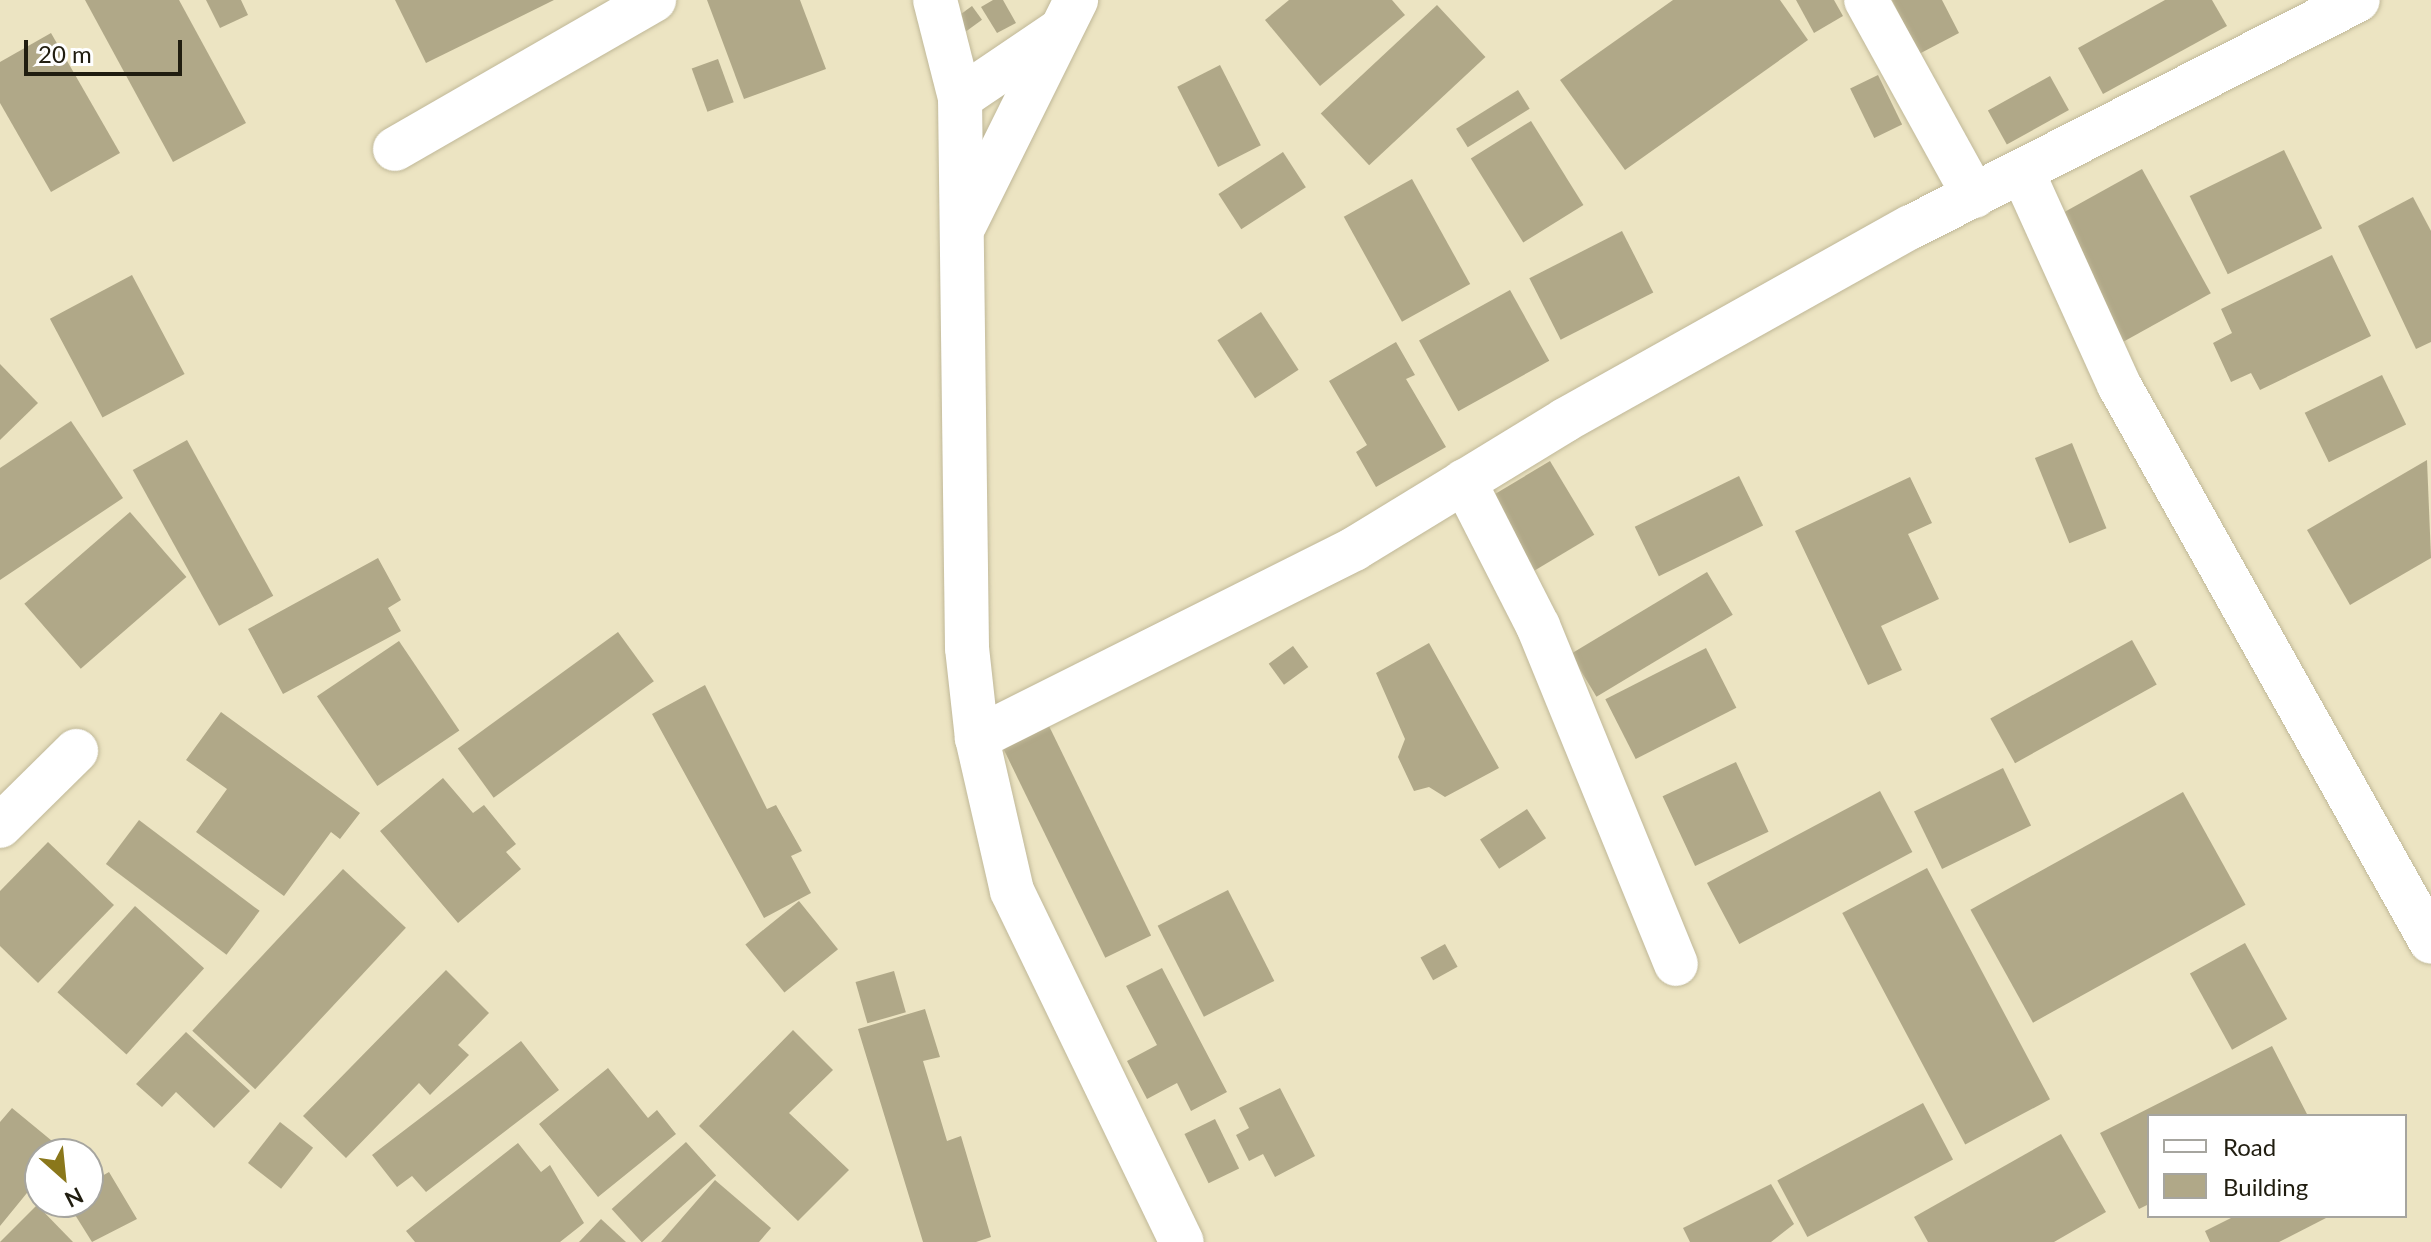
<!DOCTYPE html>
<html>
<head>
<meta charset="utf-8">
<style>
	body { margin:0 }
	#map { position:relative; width:2431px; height:1242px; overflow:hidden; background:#ece4c2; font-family:Lato,sans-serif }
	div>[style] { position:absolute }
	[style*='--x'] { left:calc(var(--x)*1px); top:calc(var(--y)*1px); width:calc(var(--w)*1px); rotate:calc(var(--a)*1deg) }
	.building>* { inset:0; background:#b0a888; transform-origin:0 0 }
	.roads { filter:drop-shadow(0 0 2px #c0b898) drop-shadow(0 0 2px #c0b898) }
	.minor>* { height:44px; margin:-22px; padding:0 22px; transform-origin:22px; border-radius:22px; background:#fff }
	span { translate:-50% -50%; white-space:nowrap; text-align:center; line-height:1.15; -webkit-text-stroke:6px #fff; paint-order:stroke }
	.legend { position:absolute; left:2147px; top:1114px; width:260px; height:104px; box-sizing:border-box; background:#fff; border:2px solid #a6a59f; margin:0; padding:10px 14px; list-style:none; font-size:24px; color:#201d10 }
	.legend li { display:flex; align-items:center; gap:16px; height:40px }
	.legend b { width:40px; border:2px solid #a6a59f }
	.north { position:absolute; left:24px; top:1138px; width:80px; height:80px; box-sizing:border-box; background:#fff; border:2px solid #a6a59f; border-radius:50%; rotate:153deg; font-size:22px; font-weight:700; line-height:32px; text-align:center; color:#201d10 }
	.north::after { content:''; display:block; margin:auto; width:28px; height:36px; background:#8a771b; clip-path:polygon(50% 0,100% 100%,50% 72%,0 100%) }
	.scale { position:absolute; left:24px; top:40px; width:158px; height:36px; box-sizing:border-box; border:4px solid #201d10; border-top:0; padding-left:10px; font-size:24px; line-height:28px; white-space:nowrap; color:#201d10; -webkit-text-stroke:6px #fff; paint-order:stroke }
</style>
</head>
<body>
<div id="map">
	<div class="building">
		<i style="clip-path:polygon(85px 0,179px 0,246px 123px,173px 162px)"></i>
		<i style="clip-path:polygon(206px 0,241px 0,248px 15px,220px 28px)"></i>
		<i style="clip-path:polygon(395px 0,554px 0,426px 63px)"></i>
		<i style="clip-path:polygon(707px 0,800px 0,826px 69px,744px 99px)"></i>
		<i style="clip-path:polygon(993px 0,1003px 0,1016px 23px,997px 33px,981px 7px)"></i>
		<i style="clip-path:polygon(1289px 0,1392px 0,1405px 15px,1320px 86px,1265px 20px)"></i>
		<i style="clip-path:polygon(1673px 0,1780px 0,1808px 40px,1625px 170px,1560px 80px)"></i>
		<i style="clip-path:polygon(1796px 0,1834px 0,1843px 16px,1814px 33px)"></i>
		<i style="clip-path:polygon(1892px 0,1942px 0,1959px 33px,1919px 54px)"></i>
		<i style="clip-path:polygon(2165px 0,2212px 0,2227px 26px,2103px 94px,2078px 48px)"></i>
		<i style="left:1437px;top:5px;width:71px;height:159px;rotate:47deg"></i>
		<i style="left:972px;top:6px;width:17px;height:30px;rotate:54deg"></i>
		<i style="clip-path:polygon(51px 33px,120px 153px,51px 192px,0 103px,0 62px)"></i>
		<i style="left:718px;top:59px;width:46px;height:28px;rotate:70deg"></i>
		<i style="left:1220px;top:65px;width:90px;height:48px;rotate:63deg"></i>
		<i style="left:1878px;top:75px;width:55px;height:31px;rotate:64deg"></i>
		<i style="left:2050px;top:76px;width:39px;height:71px;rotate:61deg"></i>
		<i style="left:1518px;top:90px;width:22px;height:73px;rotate:58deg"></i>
		<i style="left:1531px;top:121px;width:99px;height:71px;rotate:58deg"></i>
		<i style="left:2284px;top:150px;width:87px;height:105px;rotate:64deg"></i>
		<i style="left:1283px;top:152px;width:42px;height:77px;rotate:57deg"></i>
		<i style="left:2142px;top:169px;width:142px;height:100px;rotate:61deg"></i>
		<i style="left:1412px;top:179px;width:120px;height:78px;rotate:61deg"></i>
		<i style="clip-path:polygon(2413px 197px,2431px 231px,2431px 342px,2416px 349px,2358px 226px)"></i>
		<i style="left:1622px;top:231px;width:69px;height:104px;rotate:63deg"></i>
		<i style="clip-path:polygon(2332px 255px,2371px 336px,2260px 390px,2251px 373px,2231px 382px,2213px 343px,2232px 333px,2221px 309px)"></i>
		<i style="left:132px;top:275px;width:112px;height:93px;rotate:62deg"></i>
		<i style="left:1510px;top:290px;width:81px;height:104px;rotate:61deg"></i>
		<i style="left:1261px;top:312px;width:69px;height:52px;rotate:57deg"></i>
		<i style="clip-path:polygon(1396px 342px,1415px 375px,1406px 379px,1446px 447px,1376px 487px,1356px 452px,1367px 445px,1329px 381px)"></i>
		<i style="clip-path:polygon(0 364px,38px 403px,0 440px)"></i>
		<i style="left:2382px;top:375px;width:55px;height:86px;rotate:64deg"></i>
		<i style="clip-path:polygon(71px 421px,123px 498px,0 580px,0 468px)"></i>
		<i style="left:187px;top:440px;width:178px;height:62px;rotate:61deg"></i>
		<i style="left:2072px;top:443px;width:92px;height:40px;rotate:68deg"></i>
		<i style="clip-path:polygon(2427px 460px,2431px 558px,2350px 605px,2307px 530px)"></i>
		<i style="left:1550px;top:461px;width:86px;height:70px;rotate:59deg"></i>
		<i style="left:1739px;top:476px;width:55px;height:116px;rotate:64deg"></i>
		<i style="clip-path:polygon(1910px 477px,1932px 523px,1908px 534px,1939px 599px,1881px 626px,1902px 670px,1868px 685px,1795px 531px)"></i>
		<i style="left:130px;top:512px;width:86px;height:140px;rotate:49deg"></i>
		<i style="clip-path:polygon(378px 558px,401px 600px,388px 608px,401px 631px,283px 694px,248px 629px)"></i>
		<i style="left:1707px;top:572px;width:50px;height:159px;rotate:59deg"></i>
		<i style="left:618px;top:632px;width:61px;height:198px;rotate:54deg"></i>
		<i style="left:2132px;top:640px;width:51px;height:162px;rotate:61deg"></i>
		<i style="left:399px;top:641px;width:108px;height:99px;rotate:56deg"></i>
		<i style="clip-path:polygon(1429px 643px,1499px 768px,1445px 797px,1429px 787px,1414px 791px,1398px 757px,1405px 739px,1376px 673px)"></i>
		<i style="left:1293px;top:646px;width:26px;height:30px;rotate:54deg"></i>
		<i style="left:1706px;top:648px;width:67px;height:113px;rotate:63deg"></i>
		<i style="clip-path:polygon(705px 685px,767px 809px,776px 805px,802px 851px,791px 856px,811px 893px,764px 918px,652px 714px)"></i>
		<i style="clip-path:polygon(221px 712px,360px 813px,340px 839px,331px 832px,284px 896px,196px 832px,227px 789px,186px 760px)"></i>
		<i style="left:1049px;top:726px;width:233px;height:51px;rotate:64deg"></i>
		<i style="left:1736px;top:762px;width:77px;height:81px;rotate:65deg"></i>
		<i style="left:2003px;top:768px;width:64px;height:99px;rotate:64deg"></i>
		<i style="clip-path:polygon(443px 778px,473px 813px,484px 805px,516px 844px,506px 852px,521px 869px,458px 923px,380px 831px)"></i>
		<i style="left:1880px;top:791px;width:69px;height:196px;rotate:62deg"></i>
		<i style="left:2183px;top:792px;width:129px;height:243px;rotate:61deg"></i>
		<i style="left:1527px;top:809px;width:35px;height:56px;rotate:57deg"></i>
		<i style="left:139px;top:820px;width:151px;height:55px;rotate:37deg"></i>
		<i style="clip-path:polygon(48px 842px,114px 905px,38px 983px,0 946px,0 891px)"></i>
		<i style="left:1927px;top:868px;width:262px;height:96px;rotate:62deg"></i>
		<i style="left:343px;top:869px;width:86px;height:221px;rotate:43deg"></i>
		<i style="left:1228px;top:890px;width:102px;height:79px;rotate:63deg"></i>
		<i style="left:799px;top:901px;width:62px;height:69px;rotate:51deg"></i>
		<i style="left:135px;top:906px;width:93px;height:116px;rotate:42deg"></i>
		<i style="left:2245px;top:943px;width:87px;height:63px;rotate:61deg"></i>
		<i style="left:1445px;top:944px;width:26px;height:28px;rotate:61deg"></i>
		<i style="clip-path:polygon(1162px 968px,1227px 1092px,1191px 1111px,1177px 1083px,1147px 1099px,1127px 1061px,1157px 1045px,1126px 986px)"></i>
		<i style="clip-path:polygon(446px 970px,489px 1013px,458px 1045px,469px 1055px,430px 1095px,419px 1083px,346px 1158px,303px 1116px)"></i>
		<i style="left:894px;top:971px;width:43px;height:40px;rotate:74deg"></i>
		<i style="clip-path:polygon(925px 1009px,940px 1057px,923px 1061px,947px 1141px,961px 1136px,991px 1237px,976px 1242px,923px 1242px,858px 1029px)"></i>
		<i style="clip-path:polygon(793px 1030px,833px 1070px,789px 1113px,849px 1170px,798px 1221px,699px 1126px)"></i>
		<i style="clip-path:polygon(186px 1032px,250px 1091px,214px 1128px,176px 1092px,162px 1107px,136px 1084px)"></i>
		<i style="clip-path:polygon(521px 1041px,559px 1090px,426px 1192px,412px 1176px,397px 1187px,372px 1155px)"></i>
		<i style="clip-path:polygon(2272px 1046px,2308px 1116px,2149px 1116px,2149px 1204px,2139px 1209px,2100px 1133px)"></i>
		<i style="clip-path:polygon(608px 1068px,648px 1118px,657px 1110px,676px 1134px,598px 1197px,539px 1124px)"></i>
		<i style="clip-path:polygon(1280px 1088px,1315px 1156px,1275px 1177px,1263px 1154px,1249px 1161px,1236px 1135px,1249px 1128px,1239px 1108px)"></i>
		<i style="left:1923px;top:1103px;width:64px;height:165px;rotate:62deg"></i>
		<i style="clip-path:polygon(12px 1108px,63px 1150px,40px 1154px,40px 1177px,0 1226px,0 1122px)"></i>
		<i style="left:1215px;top:1119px;width:55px;height:34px;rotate:64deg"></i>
		<i style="left:280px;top:1122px;width:42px;height:52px;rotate:38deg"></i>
		<i style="clip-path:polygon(2061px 1134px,2106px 1212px,2054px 1242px,1928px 1242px,1914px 1217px)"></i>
		<i style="left:686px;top:1142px;width:45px;height:100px;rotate:48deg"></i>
		<i style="clip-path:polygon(518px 1143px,541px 1172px,550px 1165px,584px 1223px,560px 1242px,415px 1242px,406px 1231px)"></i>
		<i style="clip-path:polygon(109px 1172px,137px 1219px,92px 1242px,67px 1202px,88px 1202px,88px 1184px)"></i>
		<i style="clip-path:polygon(715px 1180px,771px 1228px,759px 1242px,661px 1242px)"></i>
		<i style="clip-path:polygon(1771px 1184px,1794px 1224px,1771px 1242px,1690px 1242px,1683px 1228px)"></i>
		<i style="clip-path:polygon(37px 1205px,73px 1242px,0 1242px)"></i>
		<i style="clip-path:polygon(2235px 1216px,2324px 1216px,2326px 1218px,2279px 1242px,2210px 1242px,2205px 1231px)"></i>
		<i style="clip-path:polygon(601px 1219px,626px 1242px,579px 1242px)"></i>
	</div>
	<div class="roads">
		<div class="minor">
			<i style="--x:935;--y:0;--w:101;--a:75.7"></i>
			<i style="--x:960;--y:98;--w:550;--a:89.27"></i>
			<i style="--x:967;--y:648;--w:91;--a:83.7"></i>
			<i style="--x:977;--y:738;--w:157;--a:77.1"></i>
			<i style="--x:1012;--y:891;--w:390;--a:64.2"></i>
			<i style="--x:1866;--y:0;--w:224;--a:61.1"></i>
			<i style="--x:960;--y:98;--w:120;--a:-34.1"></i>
			<i style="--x:395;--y:149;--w:299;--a:-29.9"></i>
			<i style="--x:2022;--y:171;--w:235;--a:65.6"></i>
			<i style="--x:2119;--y:385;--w:638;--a:60.74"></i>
			<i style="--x:965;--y:224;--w:250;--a:-63.6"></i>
			<i style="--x:1464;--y:481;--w:163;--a:63"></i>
			<i style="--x:1538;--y:626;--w:365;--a:67.8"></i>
			<i style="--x:977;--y:738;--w:422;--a:-26.6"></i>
			<i style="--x:1354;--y:549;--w:247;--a:-31.4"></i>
			<i style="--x:1565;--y:420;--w:396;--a:-29.2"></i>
			<i style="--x:1911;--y:227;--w:501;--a:-26.92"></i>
			<i style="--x:0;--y:826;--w:107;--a:-44.6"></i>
		</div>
	</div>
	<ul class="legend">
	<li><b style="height:10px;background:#fff"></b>Road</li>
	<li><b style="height:22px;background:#b0a888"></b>Building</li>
	</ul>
	<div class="north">N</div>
	<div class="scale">20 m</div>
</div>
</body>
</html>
